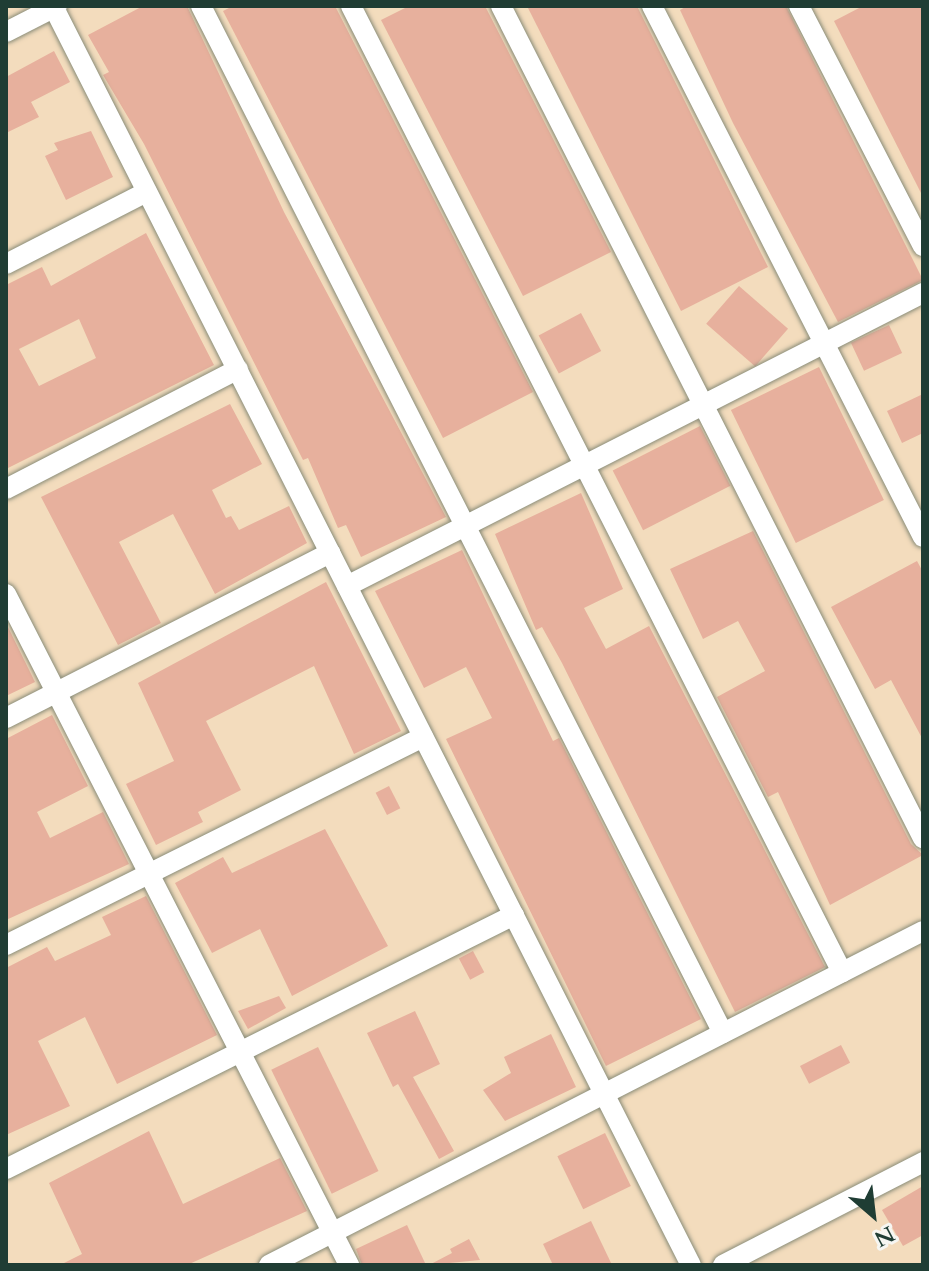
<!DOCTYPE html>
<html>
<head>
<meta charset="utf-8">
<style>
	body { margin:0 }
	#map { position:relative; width:929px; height:1271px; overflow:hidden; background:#f3dcbd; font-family:Cardo,serif }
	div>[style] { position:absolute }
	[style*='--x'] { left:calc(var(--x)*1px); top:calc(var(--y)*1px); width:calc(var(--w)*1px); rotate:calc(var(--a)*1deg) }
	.building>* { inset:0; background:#e7b09d; transform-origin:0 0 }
	.roads { filter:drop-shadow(0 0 2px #898c78) drop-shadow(0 0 2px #898c78) }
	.minor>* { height:20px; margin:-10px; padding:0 10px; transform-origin:10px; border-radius:10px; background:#fff }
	span { translate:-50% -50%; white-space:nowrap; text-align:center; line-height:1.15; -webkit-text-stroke:8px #f6f6f2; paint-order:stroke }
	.frame { position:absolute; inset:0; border:8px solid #1f3d34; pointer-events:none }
	.north { position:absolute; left:833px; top:1175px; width:80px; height:80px; -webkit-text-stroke:6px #f6f6f2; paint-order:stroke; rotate:152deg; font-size:22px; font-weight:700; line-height:32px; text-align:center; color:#1f3d34 }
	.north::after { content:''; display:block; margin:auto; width:28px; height:36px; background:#1f3d34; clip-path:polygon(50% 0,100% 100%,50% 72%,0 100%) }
</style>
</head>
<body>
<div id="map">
	<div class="building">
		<i style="clip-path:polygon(143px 6px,187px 6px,284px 212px,446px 517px,361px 557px,346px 525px,338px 528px,308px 458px,303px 460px,144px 144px,103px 75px,109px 72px,88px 35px)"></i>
		<i style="clip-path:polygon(233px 6px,335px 6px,533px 392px,443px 438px,223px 11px)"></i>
		<i style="clip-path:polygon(409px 6px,485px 6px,611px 252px,523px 296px,381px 20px)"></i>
		<i style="clip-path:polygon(527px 6px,637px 6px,768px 267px,681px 311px)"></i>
		<i style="clip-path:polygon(687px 6px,786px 6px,923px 280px,838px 322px,733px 123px,680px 10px)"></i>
		<i style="clip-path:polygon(863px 6px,923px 6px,923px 197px,834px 21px)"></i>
		<i style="clip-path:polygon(54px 51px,70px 82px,31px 102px,39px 117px,6px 133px,6px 77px)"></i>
		<i style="clip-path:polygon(91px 131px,113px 177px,66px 200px,45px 156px,58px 150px,54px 143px)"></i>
		<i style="clip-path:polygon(evenodd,146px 233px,214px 365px,6px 469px,6px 285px,42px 267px,51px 286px,146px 233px,79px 319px,96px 358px,39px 386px,19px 349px,79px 319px)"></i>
		<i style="left:739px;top:286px;width:65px;height:50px;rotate:41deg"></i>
		<i style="left:581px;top:313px;width:43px;height:48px;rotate:62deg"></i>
		<i style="left:889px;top:325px;width:31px;height:42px;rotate:65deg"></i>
		<i style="left:819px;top:367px;width:148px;height:98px;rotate:64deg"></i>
		<i style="clip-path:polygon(923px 394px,923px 433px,902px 443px,887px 411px)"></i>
		<i style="clip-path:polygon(230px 404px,262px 464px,212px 490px,226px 518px,231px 516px,239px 530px,289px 506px,307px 543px,215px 594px,173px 514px,119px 542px,161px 623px,118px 645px,41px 497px)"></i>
		<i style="left:700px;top:426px;width:67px;height:98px;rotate:63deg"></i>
		<i style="clip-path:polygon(581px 493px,623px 589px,584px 608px,606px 649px,649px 626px,825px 967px,735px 1012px,562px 663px,542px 627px,536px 630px,495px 534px)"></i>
		<i style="clip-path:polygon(753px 531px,911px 844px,923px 855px,830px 905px,778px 792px,768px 797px,717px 697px,765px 671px,738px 621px,703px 639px,670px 569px)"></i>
		<i style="clip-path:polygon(462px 550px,553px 741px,559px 738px,701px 1019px,606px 1066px,446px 739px,492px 718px,466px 667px,424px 688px,375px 591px)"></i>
		<i style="clip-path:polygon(917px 561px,923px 572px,923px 740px,891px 680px,875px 689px,831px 607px)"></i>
		<i style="clip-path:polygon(326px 582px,401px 731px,354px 754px,314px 666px,206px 721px,241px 790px,198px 812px,203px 822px,156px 845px,126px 784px,174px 761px,138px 683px)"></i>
		<i style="clip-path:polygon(6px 623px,35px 682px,6px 696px)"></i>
		<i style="clip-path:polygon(52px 715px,88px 786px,37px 812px,50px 838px,103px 812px,129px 864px,6px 920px,6px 739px)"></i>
		<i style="left:389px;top:786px;width:25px;height:15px;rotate:63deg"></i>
		<i style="clip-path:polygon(325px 829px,388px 946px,292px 996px,260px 929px,212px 953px,175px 883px,223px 857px,232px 873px)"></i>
		<i style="clip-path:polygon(146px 896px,217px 1035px,117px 1084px,85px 1017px,38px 1041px,70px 1106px,6px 1135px,6px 968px,47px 947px,55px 961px,111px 935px,102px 917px)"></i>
		<i style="left:473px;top:951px;width:24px;height:16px;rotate:62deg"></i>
		<i style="clip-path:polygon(279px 996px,286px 1008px,248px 1029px,238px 1011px)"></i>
		<i style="clip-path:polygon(415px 1011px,440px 1064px,413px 1077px,454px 1151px,439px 1159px,398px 1084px,393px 1087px,367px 1033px)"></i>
		<i style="clip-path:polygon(551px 1034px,576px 1087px,505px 1121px,483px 1090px,511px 1073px,504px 1057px)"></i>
		<i style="left:841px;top:1045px;width:20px;height:46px;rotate:63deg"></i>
		<i style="left:318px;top:1047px;width:138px;height:52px;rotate:64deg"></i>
		<i style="clip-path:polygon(149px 1131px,183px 1204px,280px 1158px,307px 1211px,187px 1265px,60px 1265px,82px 1254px,49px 1183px)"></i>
		<i style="left:605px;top:1133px;width:59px;height:53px;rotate:64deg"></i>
		<i style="clip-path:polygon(923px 1186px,923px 1235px,903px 1246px,882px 1210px)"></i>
		<i style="clip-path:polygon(591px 1221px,612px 1265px,553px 1265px,543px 1244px)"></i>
		<i style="clip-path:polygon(407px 1225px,426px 1265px,362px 1265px,356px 1249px)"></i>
		<i style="clip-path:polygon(469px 1239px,480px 1260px,429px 1265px,452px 1253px,450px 1249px)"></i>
	</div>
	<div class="roads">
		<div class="minor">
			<i style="--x:53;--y:6;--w:1411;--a:63.13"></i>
			<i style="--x:201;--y:6;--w:1152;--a:63.06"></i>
			<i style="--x:351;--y:6;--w:1084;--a:63.06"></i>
			<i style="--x:501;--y:6;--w:933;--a:63.11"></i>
			<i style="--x:652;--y:6;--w:596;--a:62.96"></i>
			<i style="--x:799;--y:6;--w:270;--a:62.7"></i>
			<i style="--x:6;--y:32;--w:57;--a:-27"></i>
			<i style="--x:6;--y:264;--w:158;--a:-27.1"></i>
			<i style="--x:6;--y:489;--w:261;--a:-27.3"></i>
			<i style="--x:347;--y:586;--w:646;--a:-26.96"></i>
			<i style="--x:6;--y:594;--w:754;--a:62.92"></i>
			<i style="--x:6;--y:718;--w:364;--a:-27"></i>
			<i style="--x:6;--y:945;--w:466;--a:-26.5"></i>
			<i style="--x:6;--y:1169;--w:568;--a:-26.57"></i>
			<i style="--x:269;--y:1265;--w:734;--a:-27.05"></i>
			<i style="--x:723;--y:1265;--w:225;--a:-27.2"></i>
		</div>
	</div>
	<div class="frame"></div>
	<div class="north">N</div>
</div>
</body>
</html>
